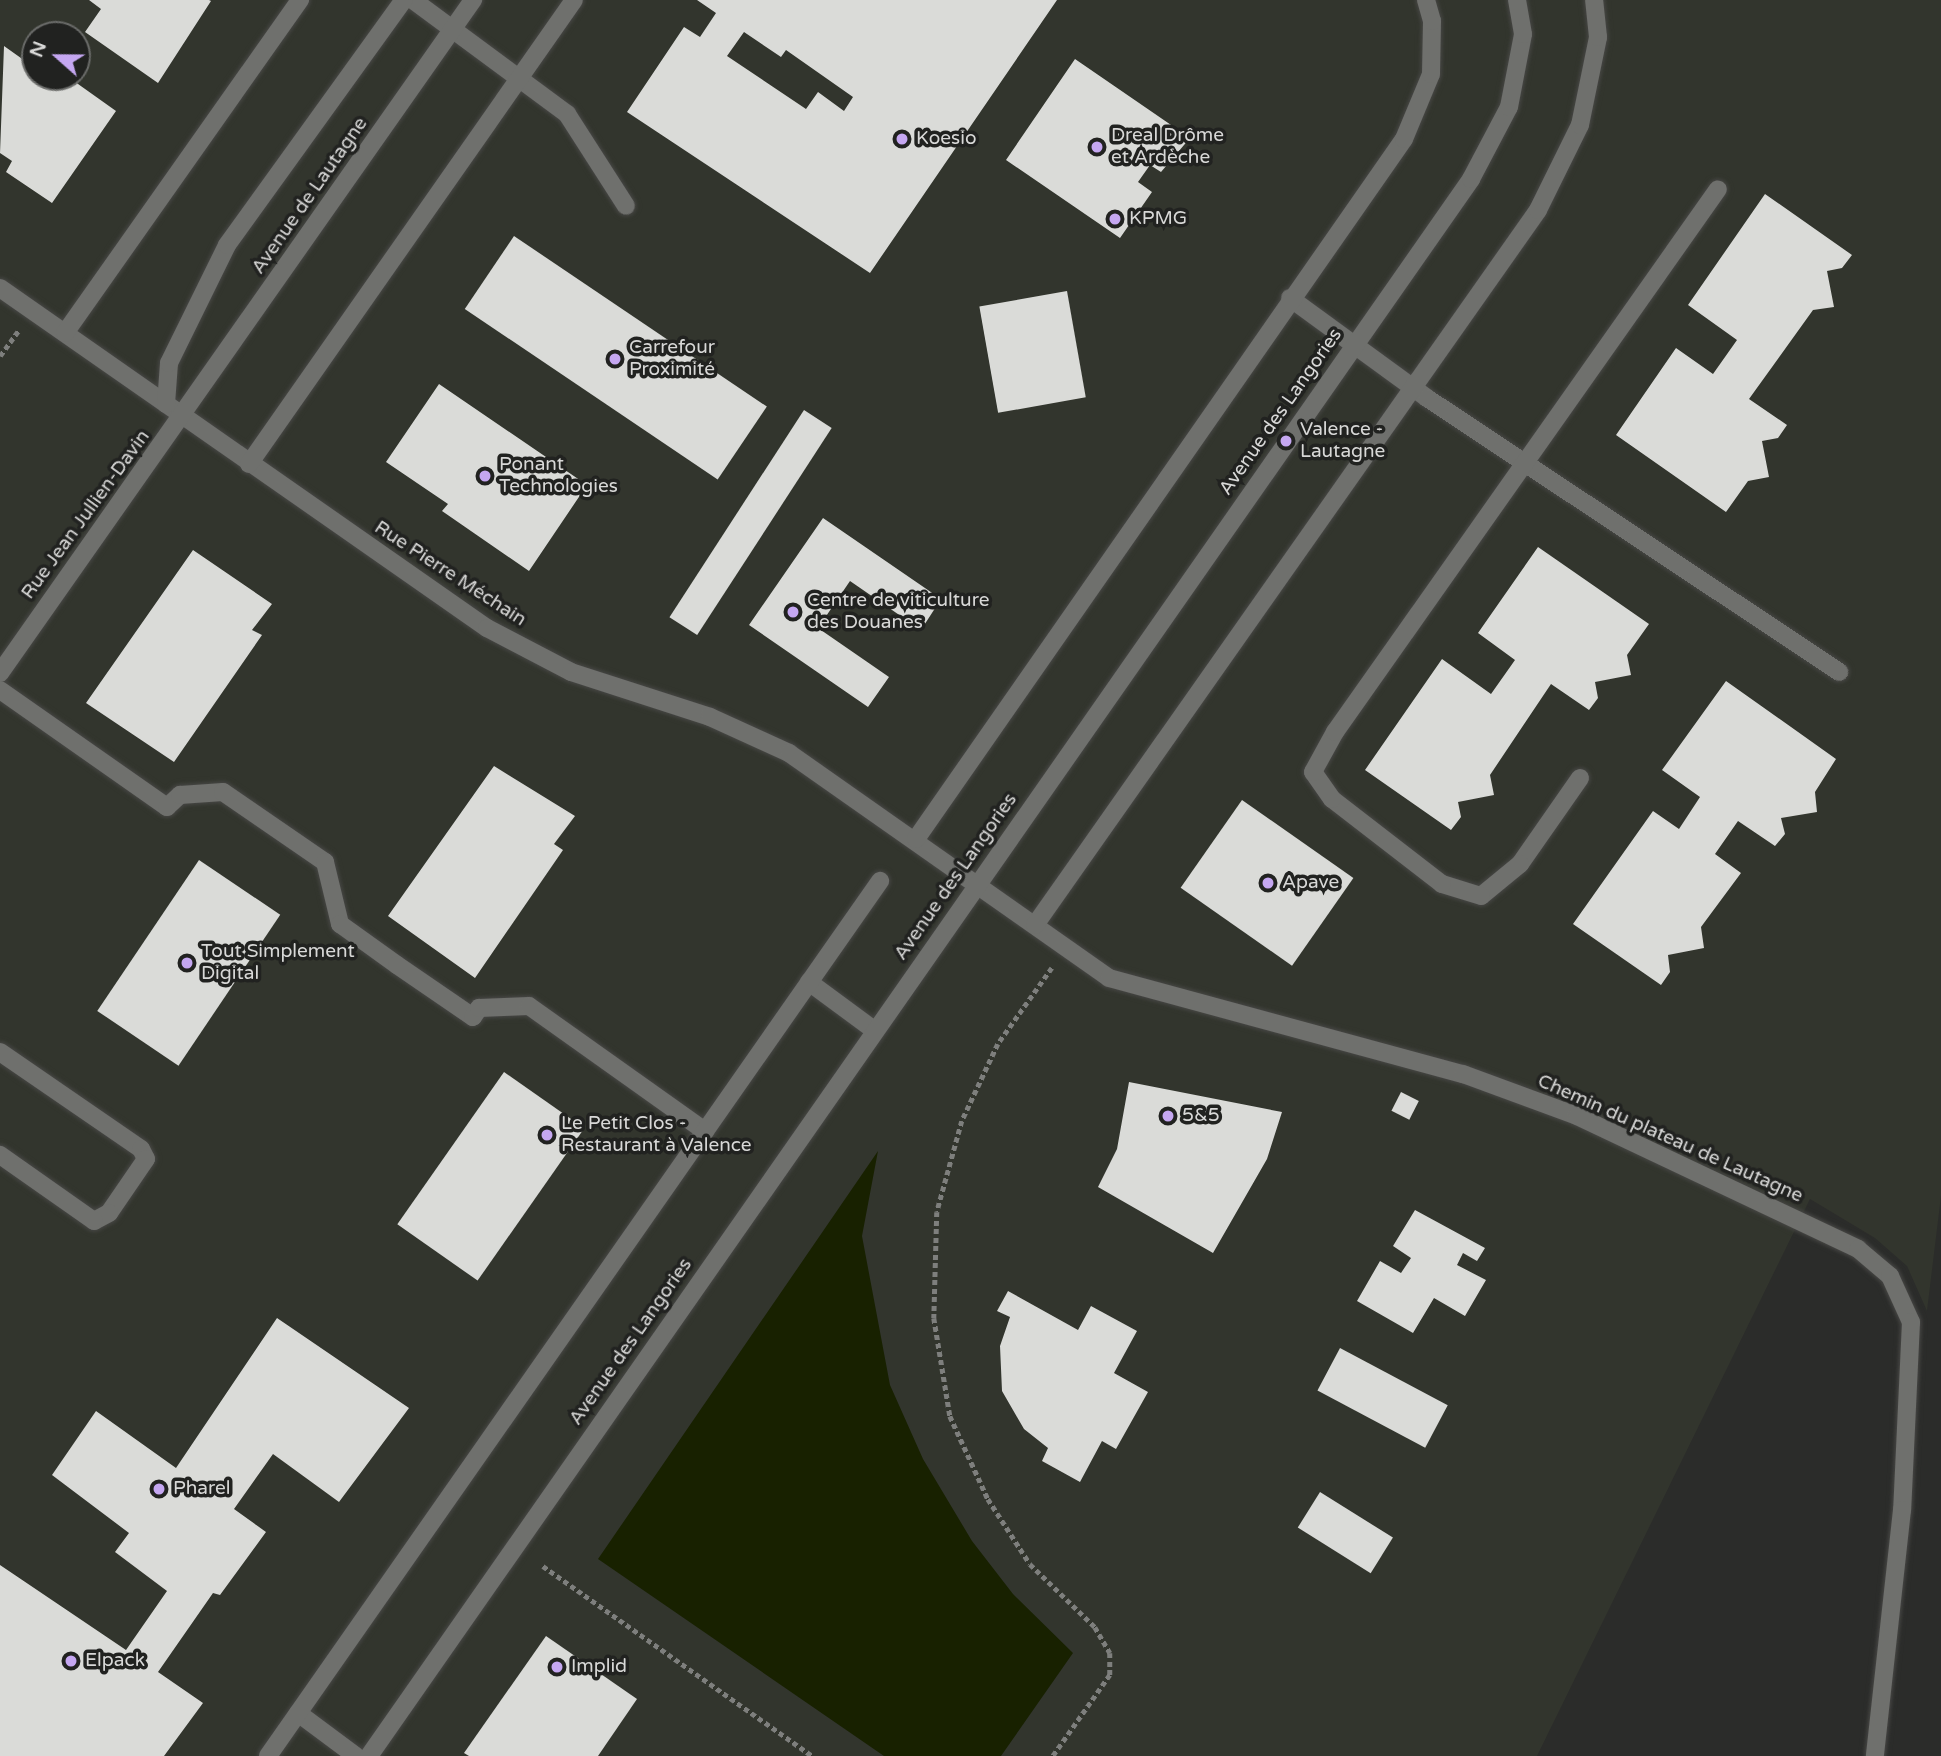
<!DOCTYPE html>
<html>
<head>
<meta charset="utf-8">
<style>
	body { margin:0 }
	#map { position:relative; width:1941px; height:1756px; overflow:hidden; background:#2b2c2a; font-family:"Varela Round",sans-serif }
	div>[style] { position:absolute }
	[style*='--x'] { left:calc(var(--x)*1px); top:calc(var(--y)*1px); width:calc(var(--w)*1px); rotate:calc(var(--a)*1deg) }
	.built>* { inset:0; background:#32352d }
	.water>* { inset:0; background:#182100 }
	.building>* { inset:0; background:#dadbd8; transform-origin:0 0 }
	.path>* { height:4.5px; margin-top:-2.25px; transform-origin:0; background:repeating-linear-gradient(90deg,#7e7f7d 0 5px,transparent 0 8.5px) }
	.roads { filter:drop-shadow(0 0 2px #474745) drop-shadow(0 0 2px #474745) }
	.minor>* { height:18px; margin:-9px; padding:0 9px; transform-origin:9px; border-radius:9px; background:#6f706d }
	.dots>* { width:19px; height:19px; translate:-50% -50%; box-sizing:border-box; border:4px solid #212220; border-radius:50% }
	span { translate:-50% -50%; white-space:nowrap; text-align:center; line-height:1.15; -webkit-text-stroke:7px #212220; paint-order:stroke }
	.poi-label { font-size:19px; color:#d8d8d7 }
	.left { translate:0 -50%; text-align:left }
	.street-label { font-size:19px; color:#d8d8d7 }
	.north { position:absolute; left:21px; top:21px; width:70px; height:70px; box-sizing:border-box; background:#212220; border:2px solid #6a6b69; border-radius:50%; rotate:291deg; font-size:19px; font-weight:700; line-height:28px; text-align:center; color:#d8d8d7 }
	.north::after { content:''; display:block; margin:auto; width:24px; height:32px; background:#c5a7f1; clip-path:polygon(50% 0,100% 100%,50% 72%,0 100%) }
</style>
</head>
<body>
<div id="map">
	<div class="built">
		<i style="clip-path:polygon(evenodd,0 0,1941px 0,1941px 1196px,1927px 1311px,1907px 1266px,1875px 1238px,1810px 1199px,1537px 1756px,0 1756px,0 0,35px 35px,77px 35px,77px 77px,35px 77px,35px 35px)"></i>
	</div>
	<div class="water">
		<i style="clip-path:polygon(878px 1151px,862px 1236px,890px 1385px,923px 1459px,972px 1541px,1013px 1594px,1073px 1653px,1001px 1756px,884px 1756px,598px 1559px)"></i>
	</div>
	<div class="building">
		<i style="clip-path:polygon(89px 0,209px 0,211px 1px,158px 83px,85px 32px,101px 9px)"></i>
		<i style="clip-path:polygon(evenodd,697px 0,1057px 0,870px 273px,627px 112px,684px 27px,700px 37px,716px 13px,697px 0,744px 32px,781px 57px,786px 50px,853px 97px,844px 111px,818px 92px,806px 109px,727px 56px,744px 32px)"></i>
		<i style="clip-path:polygon(4px 46px,35px 68px,35px 77px,48px 77px,65px 89px,71px 79px,116px 111px,52px 203px,6px 172px,12px 161px,0 153px)"></i>
		<i style="clip-path:polygon(1075px 59px,1190px 138px,1161px 172px,1150px 165px,1138px 182px,1152px 192px,1120px 238px,1006px 160px)"></i>
		<i style="clip-path:polygon(1765px 194px,1852px 255px,1842px 268px,1827px 271px,1834px 307px,1813px 310px,1749px 399px,1787px 425px,1778px 438px,1762px 441px,1769px 477px,1748px 481px,1726px 512px,1616px 435px,1676px 348px,1713px 374px,1737px 340px,1688px 305px)"></i>
		<i style="left:514px;top:236px;width:305px;height:88px;rotate:34deg"></i>
		<i style="left:1067px;top:291px;width:108px;height:89px;rotate:80deg"></i>
		<i style="clip-path:polygon(439px 384px,587px 485px,529px 571px,442px 511px,448px 504px,386px 462px)"></i>
		<i style="left:804px;top:410px;width:33px;height:247px;rotate:33deg"></i>
		<i style="clip-path:polygon(823px 518px,941px 599px,921px 630px,850px 581px,818px 628px,889px 677px,868px 707px,749px 625px)"></i>
		<i style="clip-path:polygon(1538px 547px,1649px 624px,1627px 655px,1631px 675px,1595px 682px,1598px 698px,1589px 710px,1551px 684px,1490px 775px,1494px 795px,1458px 802px,1461px 817px,1451px 830px,1365px 770px,1442px 659px,1491px 694px,1515px 660px,1478px 633px)"></i>
		<i style="clip-path:polygon(193px 550px,272px 604px,252px 630px,262px 635px,174px 762px,86px 703px)"></i>
		<i style="clip-path:polygon(1726px 681px,1836px 759px,1815px 792px,1817px 812px,1781px 818px,1785px 834px,1775px 846px,1738px 821px,1715px 854px,1741px 873px,1701px 927px,1704px 948px,1668px 955px,1670px 972px,1661px 985px,1573px 924px,1653px 811px,1679px 829px,1700px 797px,1662px 770px)"></i>
		<i style="clip-path:polygon(494px 766px,575px 816px,554px 844px,563px 850px,475px 978px,388px 916px)"></i>
		<i style="left:1242px;top:800px;width:136px;height:107px;rotate:35deg"></i>
		<i style="left:199px;top:860px;width:98px;height:182px;rotate:34deg"></i>
		<i style="left:504px;top:1072px;width:98px;height:186px;rotate:35deg"></i>
		<i style="clip-path:polygon(1129px 1082px,1282px 1112px,1267px 1159px,1213px 1253px,1098px 1187px,1117px 1149px)"></i>
		<i style="left:1401px;top:1092px;width:20px;height:21px;rotate:27deg"></i>
		<i style="clip-path:polygon(1415px 1210px,1485px 1248px,1477px 1261px,1463px 1253px,1457px 1265px,1486px 1280px,1465px 1316px,1434px 1298px,1413px 1333px,1357px 1301px,1380px 1261px,1401px 1273px,1411px 1258px,1393px 1246px)"></i>
		<i style="clip-path:polygon(1008px 1291px,1078px 1330px,1091px 1306px,1137px 1331px,1114px 1373px,1148px 1392px,1116px 1449px,1102px 1441px,1080px 1482px,1042px 1461px,1048px 1448px,1024px 1429px,1002px 1391px,1000px 1346px,1010px 1317px,997px 1311px)"></i>
		<i style="clip-path:polygon(277px 1318px,409px 1408px,339px 1502px,273px 1454px,234px 1509px,266px 1532px,220px 1595px,213px 1593px,158px 1672px,203px 1703px,164px 1756px,0 1756px,0 1565px,126px 1650px,167px 1591px,115px 1552px,129px 1533px,52px 1475px,96px 1411px,176px 1468px)"></i>
		<i style="left:1340px;top:1348px;width:122px;height:48px;rotate:28deg"></i>
		<i style="left:1320px;top:1492px;width:86px;height:42px;rotate:32deg"></i>
		<i style="clip-path:polygon(546px 1636px,637px 1699px,598px 1756px,469px 1756px,464px 1753px)"></i>
	</div>
	<div class="path">
		<i style="--x:0;--y:356;--w:31;--a:-54"></i>
		<i style="--x:1052;--y:968;--w:93;--a:125.4"></i>
		<i style="--x:998;--y:1044;--w:85;--a:115.1"></i>
		<i style="--x:962;--y:1121;--w:94;--a:105.4"></i>
		<i style="--x:937;--y:1212;--w:106;--a:91.6"></i>
		<i style="--x:934;--y:1318;--w:99;--a:80.7"></i>
		<i style="--x:950;--y:1416;--w:91;--a:65.4"></i>
		<i style="--x:988;--y:1499;--w:77;--a:57.1"></i>
		<i style="--x:1030;--y:1564;--w:91;--a:44.1"></i>
		<i style="--x:1095;--y:1627;--w:30;--a:60"></i>
		<i style="--x:1110;--y:1653;--w:22;--a:90"></i>
		<i style="--x:1110;--y:1675;--w:99;--a:125.1"></i>
		<i style="--x:543;--y:1566;--w:329;--a:35.2"></i>
	</div>
	<div class="roads">
		<div class="minor">
			<i style="--x:413;--y:0;--w:192;--a:36.5"></i>
			<i style="--x:567;--y:114;--w:109;--a:57.3"></i>
			<i style="--x:0;--y:288;--w:594;--a:34.92"></i>
			<i style="--x:487;--y:628;--w:95;--a:27.6"></i>
			<i style="--x:571;--y:672;--w:146;--a:17.9"></i>
			<i style="--x:710;--y:717;--w:87;--a:24.5"></i>
			<i style="--x:789;--y:753;--w:391;--a:35.1"></i>
			<i style="--x:1109;--y:978;--w:367;--a:15.2"></i>
			<i style="--x:1463;--y:1074;--w:121;--a:20.2"></i>
			<i style="--x:1577;--y:1116;--w:311;--a:25.3"></i>
			<i style="--x:1858;--y:1249;--w:42;--a:40.2"></i>
			<i style="--x:1890;--y:1276;--w:51;--a:65.5"></i>
			<i style="--x:1911;--y:1322;--w:188;--a:92.7"></i>
			<i style="--x:1902;--y:1510;--w:247;--a:96.3"></i>
			<i style="--x:1290;--y:298;--w:170;--a:36.1"></i>
			<i style="--x:1427;--y:398;--w:495;--a:33.6"></i>
			<i style="--x:65;--y:333;--w:408;--a:-54.8"></i>
			<i style="--x:166;--y:404;--w:41;--a:-85.8"></i>
			<i style="--x:169;--y:363;--w:131;--a:-63.8"></i>
			<i style="--x:227;--y:245;--w:302;--a:-54.2"></i>
			<i style="--x:249;--y:464;--w:566;--a:-54.99"></i>
			<i style="--x:0;--y:673;--w:823;--a:-54.9"></i>
			<i style="--x:0;--y:690;--w:204;--a:35"></i>
			<i style="--x:167;--y:807;--w:18;--a:-43"></i>
			<i style="--x:180;--y:795;--w:43;--a:-4"></i>
			<i style="--x:223;--y:792;--w:124;--a:34.5"></i>
			<i style="--x:325;--y:862;--w:64;--a:76.4"></i>
			<i style="--x:340;--y:924;--w:70;--a:35.7"></i>
			<i style="--x:397;--y:965;--w:92;--a:34.4"></i>
			<i style="--x:473;--y:1017;--w:11;--a:-56"></i>
			<i style="--x:479;--y:1008;--w:50;--a:-2.3"></i>
			<i style="--x:529;--y:1006;--w:216;--a:35.4"></i>
			<i style="--x:1580;--y:778;--w:105;--a:124.9"></i>
			<i style="--x:1520;--y:864;--w:50;--a:140.6"></i>
			<i style="--x:1481;--y:896;--w:41;--a:-162.9"></i>
			<i style="--x:1442;--y:884;--w:139;--a:-142.3"></i>
			<i style="--x:1332;--y:799;--w:33;--a:-125"></i>
			<i style="--x:1313;--y:772;--w:46;--a:-61.2"></i>
			<i style="--x:1335;--y:732;--w:664;--a:-54.8"></i>
			<i style="--x:916;--y:839;--w:853;--a:-55.12"></i>
			<i style="--x:1404;--y:139;--w:70;--a:-67.4"></i>
			<i style="--x:1431;--y:74;--w:53;--a:-88.9"></i>
			<i style="--x:1432;--y:21;--w:22;--a:-106"></i>
			<i style="--x:1035;--y:925;--w:874;--a:-54.87"></i>
			<i style="--x:1538;--y:210;--w:95;--a:-63.7"></i>
			<i style="--x:1580;--y:125;--w:90;--a:-78.4"></i>
			<i style="--x:1598;--y:37;--w:37;--a:-96"></i>
			<i style="--x:809;--y:982;--w:81;--a:36.4"></i>
			<i style="--x:0;--y:1052;--w:171;--a:34.5"></i>
			<i style="--x:141;--y:1149;--w:11;--a:63"></i>
			<i style="--x:146;--y:1159;--w:65;--a:124.4"></i>
			<i style="--x:109;--y:1213;--w:17;--a:152"></i>
			<i style="--x:94;--y:1221;--w:115;--a:-144.9"></i>
			<i style="--x:298;--y:1713;--w:72;--a:36.6"></i>
			<i style="--x:268;--y:1756;--w:1068;--a:-55.03"></i>
			<i style="--x:369;--y:1756;--w:1924;--a:-55.05"></i>
			<i style="--x:1471;--y:179;--w:81;--a:-62.2"></i>
			<i style="--x:1509;--y:107;--w:74;--a:-79.1"></i>
			<i style="--x:1523;--y:34;--w:35;--a:-100"></i>
		</div>
	</div>
	<div class="dots">
		<i style="left:902px;top:139px;background:#c5a7f1"></i>
		<i style="left:1097px;top:147px;background:#c5a7f1"></i>
		<i style="left:1115px;top:219px;background:#c5a7f1"></i>
		<i style="left:615px;top:359px;background:#c5a7f1"></i>
		<i style="left:1286px;top:441px;background:#c5a7f1"></i>
		<i style="left:485px;top:476px;background:#c5a7f1"></i>
		<i style="left:793px;top:612px;background:#c5a7f1"></i>
		<i style="left:1268px;top:883px;background:#c5a7f1"></i>
		<i style="left:187px;top:963px;background:#c5a7f1"></i>
		<i style="left:1168px;top:1116px;background:#c5a7f1"></i>
		<i style="left:547px;top:1135px;background:#c5a7f1"></i>
		<i style="left:159px;top:1489px;background:#c5a7f1"></i>
		<i style="left:71px;top:1661px;background:#c5a7f1"></i>
		<i style="left:557px;top:1667px;background:#c5a7f1"></i>
	</div>
	<div class="poi-label">
		<span class="left" style="left:1111px;top:147px">Dreal Drôme<br>et Ardèche</span>
		<span class="left" style="left:916px;top:139px">Koesio</span>
		<span class="left" style="left:1129px;top:219px">KPMG</span>
		<span class="left" style="left:629px;top:359px">Carrefour<br>Proximité</span>
		<span class="left" style="left:1300px;top:441px">Valence -<br>Lautagne</span>
		<span class="left" style="left:499px;top:476px">Ponant<br>Technologies</span>
		<span class="left" style="left:807px;top:612px">Centre de viticulture<br>des Douanes</span>
		<span class="left" style="left:1282px;top:883px">Apave</span>
		<span class="left" style="left:201px;top:963px">Tout Simplement<br>Digital</span>
		<span class="left" style="left:1182px;top:1116px">5&amp;5</span>
		<span class="left" style="left:561px;top:1135px">Le Petit Clos -<br>Restaurant à Valence</span>
		<span class="left" style="left:173px;top:1489px">Pharel</span>
		<span class="left" style="left:85px;top:1661px">Elpack</span>
		<span class="left" style="left:571px;top:1667px">Implid</span>
	</div>
	<div class="street-label">
		<span style="left:310px;top:196px;rotate:-55deg">Avenue de Lautagne</span>
		<span style="left:1281px;top:412px;rotate:-55deg">Avenue des Langories</span>
		<span style="left:86px;top:515px;rotate:-54deg">Rue Jean Jullien-Davin</span>
		<span style="left:450px;top:574px;rotate:33deg">Rue Pierre Méchain</span>
		<span style="left:956px;top:877px;rotate:-55deg">Avenue des Langories</span>
		<span style="left:1670px;top:1139px;rotate:24deg">Chemin du plateau de Lautagne</span>
		<span style="left:631px;top:1342px;rotate:-55deg">Avenue des Langories</span>
	</div>
	<div class="north">N</div>
</div>
</body>
</html>
